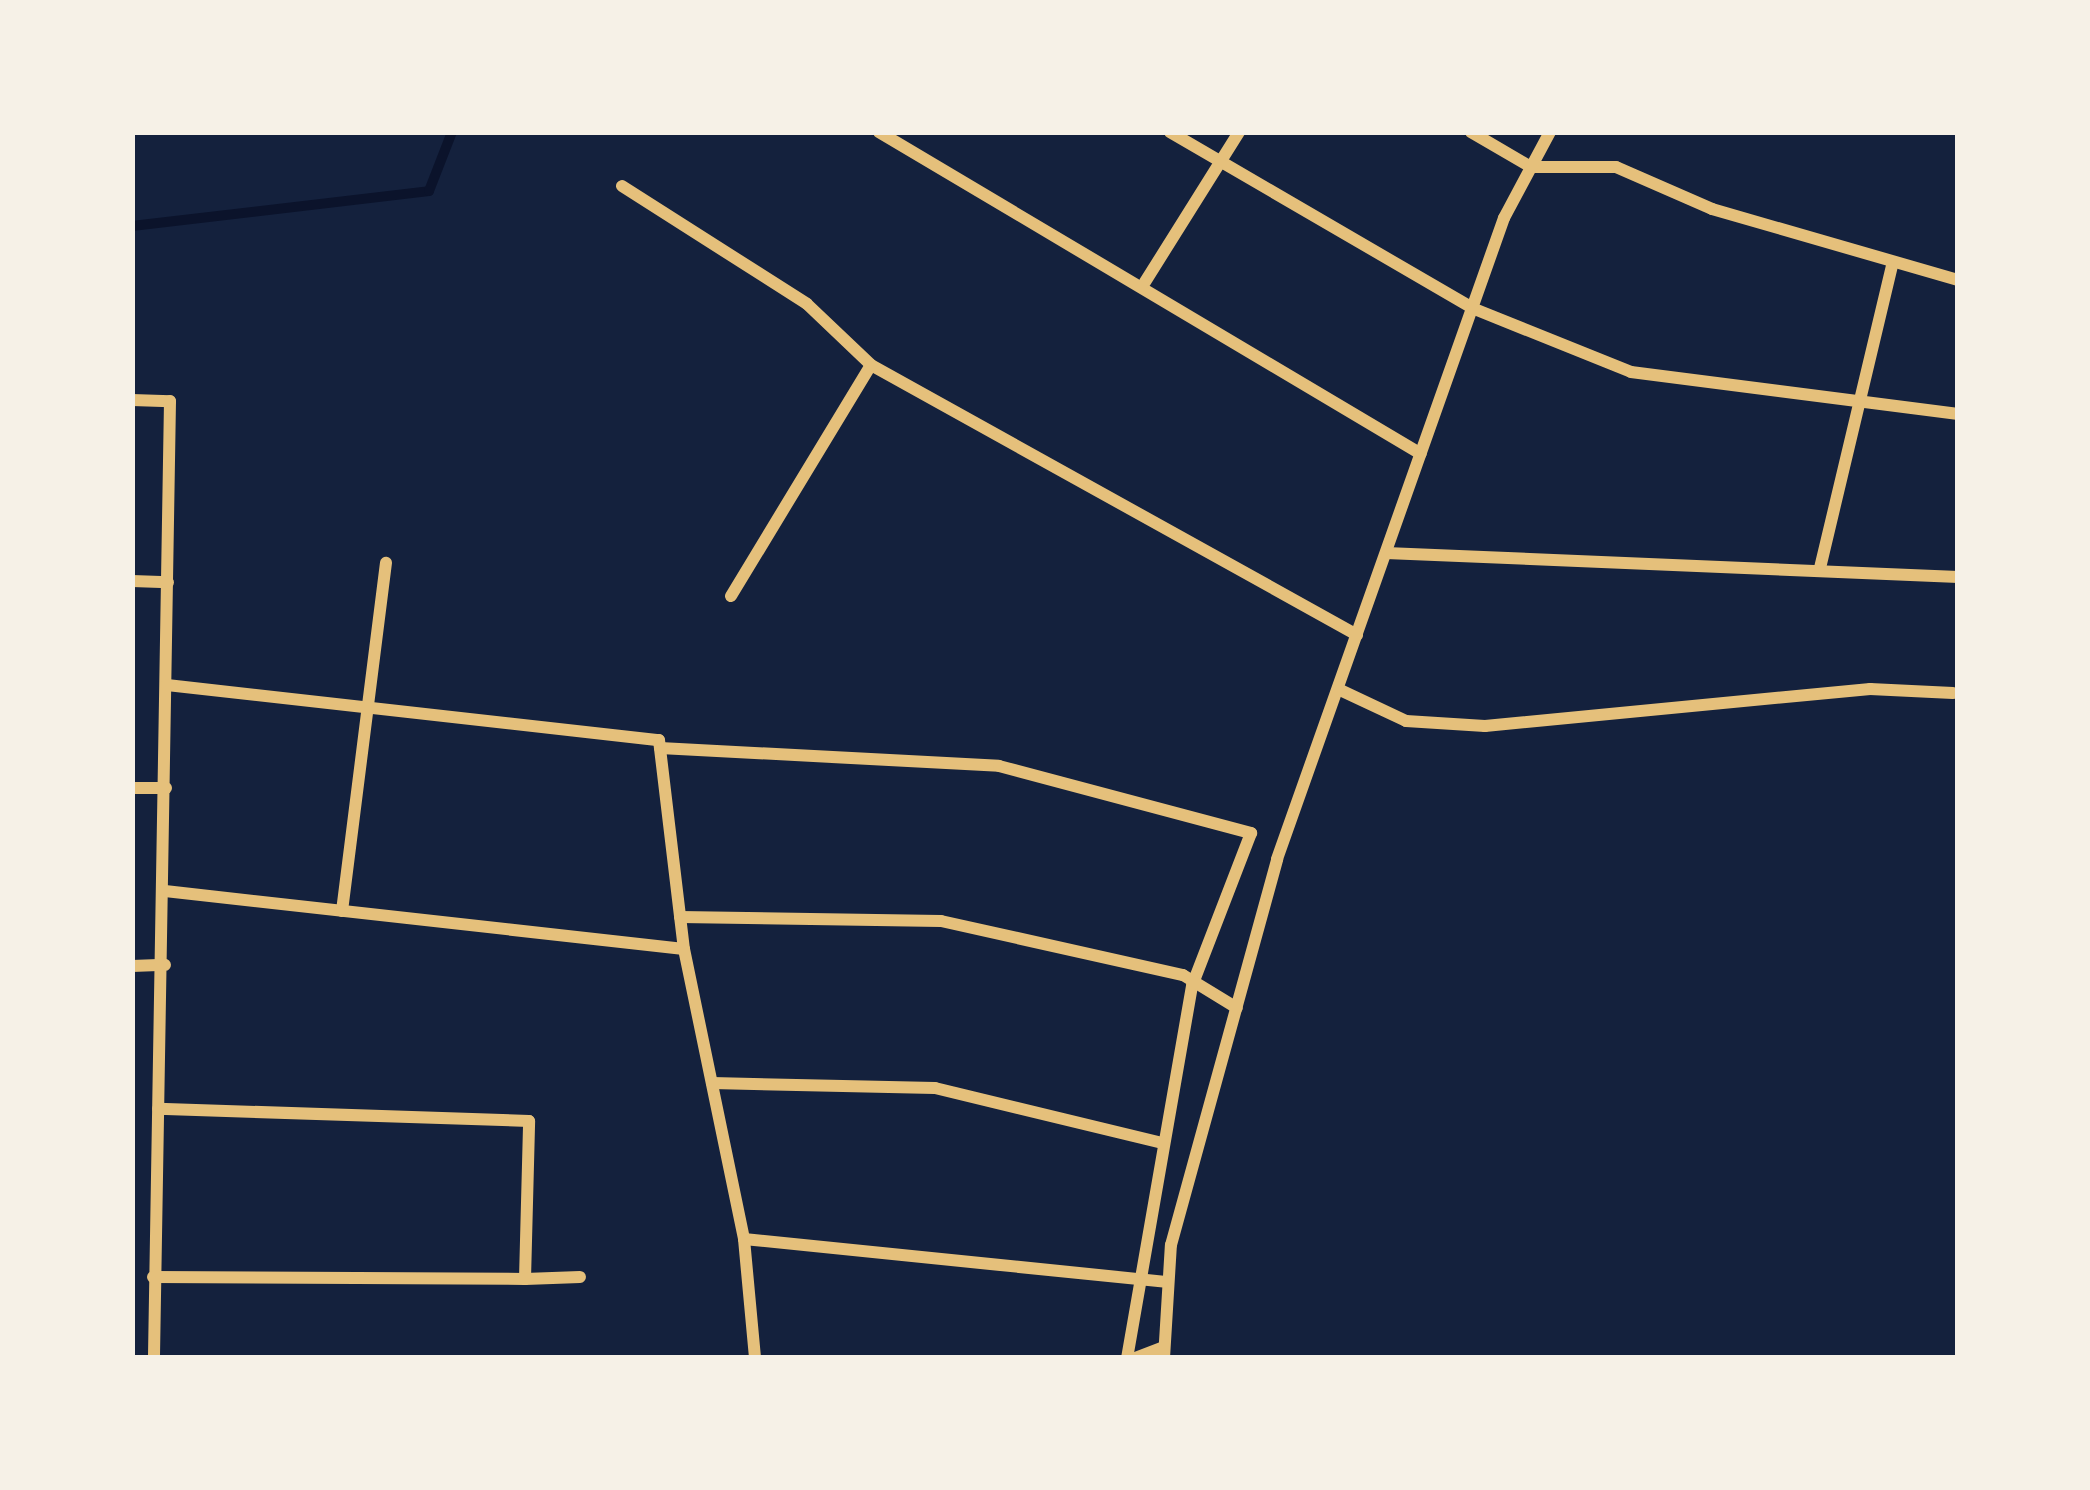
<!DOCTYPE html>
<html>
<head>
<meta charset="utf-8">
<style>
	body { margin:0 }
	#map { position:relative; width:2090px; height:1490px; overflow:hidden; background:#14213d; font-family:"Roboto Serif",serif }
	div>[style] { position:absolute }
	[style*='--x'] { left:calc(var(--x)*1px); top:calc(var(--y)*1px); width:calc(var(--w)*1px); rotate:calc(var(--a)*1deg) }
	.stream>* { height:10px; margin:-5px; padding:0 5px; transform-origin:5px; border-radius:5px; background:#0b132b }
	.minor>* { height:12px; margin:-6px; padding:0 6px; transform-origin:6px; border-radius:6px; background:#e5c07b }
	span { translate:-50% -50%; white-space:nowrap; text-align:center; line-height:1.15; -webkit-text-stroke:12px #f6f1e7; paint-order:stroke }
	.frame { position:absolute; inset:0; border:135px solid #f6f1e7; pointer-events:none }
</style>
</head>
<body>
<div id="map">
	<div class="stream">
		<i style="--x:132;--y:226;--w:299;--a:-6.7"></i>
		<i style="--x:429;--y:191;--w:63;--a:-68.7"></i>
	</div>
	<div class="minor">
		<i style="--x:879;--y:132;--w:630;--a:30.71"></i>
		<i style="--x:1170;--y:132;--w:350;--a:30.2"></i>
		<i style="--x:1472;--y:308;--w:171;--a:21.9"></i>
		<i style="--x:1631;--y:372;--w:330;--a:7.3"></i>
		<i style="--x:1471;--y:132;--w:69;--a:30.3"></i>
		<i style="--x:1531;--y:167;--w:85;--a:0"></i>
		<i style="--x:1616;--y:167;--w:105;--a:23.6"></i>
		<i style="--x:1712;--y:209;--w:256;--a:16.1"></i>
		<i style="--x:622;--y:186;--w:219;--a:32.5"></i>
		<i style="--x:807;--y:304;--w:88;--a:43.6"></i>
		<i style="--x:871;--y:365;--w:556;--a:29.05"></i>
		<i style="--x:1145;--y:282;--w:177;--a:-57.9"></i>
		<i style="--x:132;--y:400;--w:38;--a:2"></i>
		<i style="--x:170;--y:401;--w:957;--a:90.96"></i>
		<i style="--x:1386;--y:553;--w:573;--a:2.4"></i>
		<i style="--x:1820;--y:568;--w:311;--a:-76.6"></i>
		<i style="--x:132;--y:581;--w:36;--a:2"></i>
		<i style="--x:731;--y:596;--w:270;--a:-58.8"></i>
		<i style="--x:167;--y:685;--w:495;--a:6.4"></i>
		<i style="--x:659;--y:740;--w:210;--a:83.2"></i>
		<i style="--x:1338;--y:689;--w:75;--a:25.2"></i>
		<i style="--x:1406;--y:721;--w:79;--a:3.6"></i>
		<i style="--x:1485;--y:726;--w:387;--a:-5.5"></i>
		<i style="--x:1870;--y:689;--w:83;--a:2.8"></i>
		<i style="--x:660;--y:748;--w:339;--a:3"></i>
		<i style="--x:999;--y:766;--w:261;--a:14.9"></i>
		<i style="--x:1251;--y:833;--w:164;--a:111.1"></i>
		<i style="--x:1192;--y:986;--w:378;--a:99.9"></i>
		<i style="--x:132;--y:788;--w:34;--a:0"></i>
		<i style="--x:165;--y:891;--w:522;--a:6.38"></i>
		<i style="--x:684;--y:949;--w:296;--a:78.3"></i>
		<i style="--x:744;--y:1239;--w:424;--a:5.8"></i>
		<i style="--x:342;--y:911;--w:351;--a:-82.8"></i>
		<i style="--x:680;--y:917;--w:261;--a:0.9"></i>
		<i style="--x:941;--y:921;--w:248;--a:12.6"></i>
		<i style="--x:1183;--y:975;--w:63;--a:31.4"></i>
		<i style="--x:132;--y:966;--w:33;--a:-2"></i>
		<i style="--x:712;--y:1083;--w:223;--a:1.3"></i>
		<i style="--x:935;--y:1088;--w:235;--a:13.6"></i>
		<i style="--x:744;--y:1239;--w:120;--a:84.7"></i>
		<i style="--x:153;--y:1277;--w:372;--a:0.3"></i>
		<i style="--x:525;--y:1279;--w:158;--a:-88.5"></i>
		<i style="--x:529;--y:1121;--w:371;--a:-178.1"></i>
		<i style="--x:525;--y:1279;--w:55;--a:-2.1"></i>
		<i style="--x:1135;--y:1358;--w:30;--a:-21"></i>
		<i style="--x:1164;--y:1358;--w:113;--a:-86.5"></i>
		<i style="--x:1171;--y:1245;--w:400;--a:-74.6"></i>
		<i style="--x:1277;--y:859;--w:680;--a:-70.5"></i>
		<i style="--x:1504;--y:218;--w:98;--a:-61.9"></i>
	</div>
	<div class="frame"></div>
</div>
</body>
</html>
